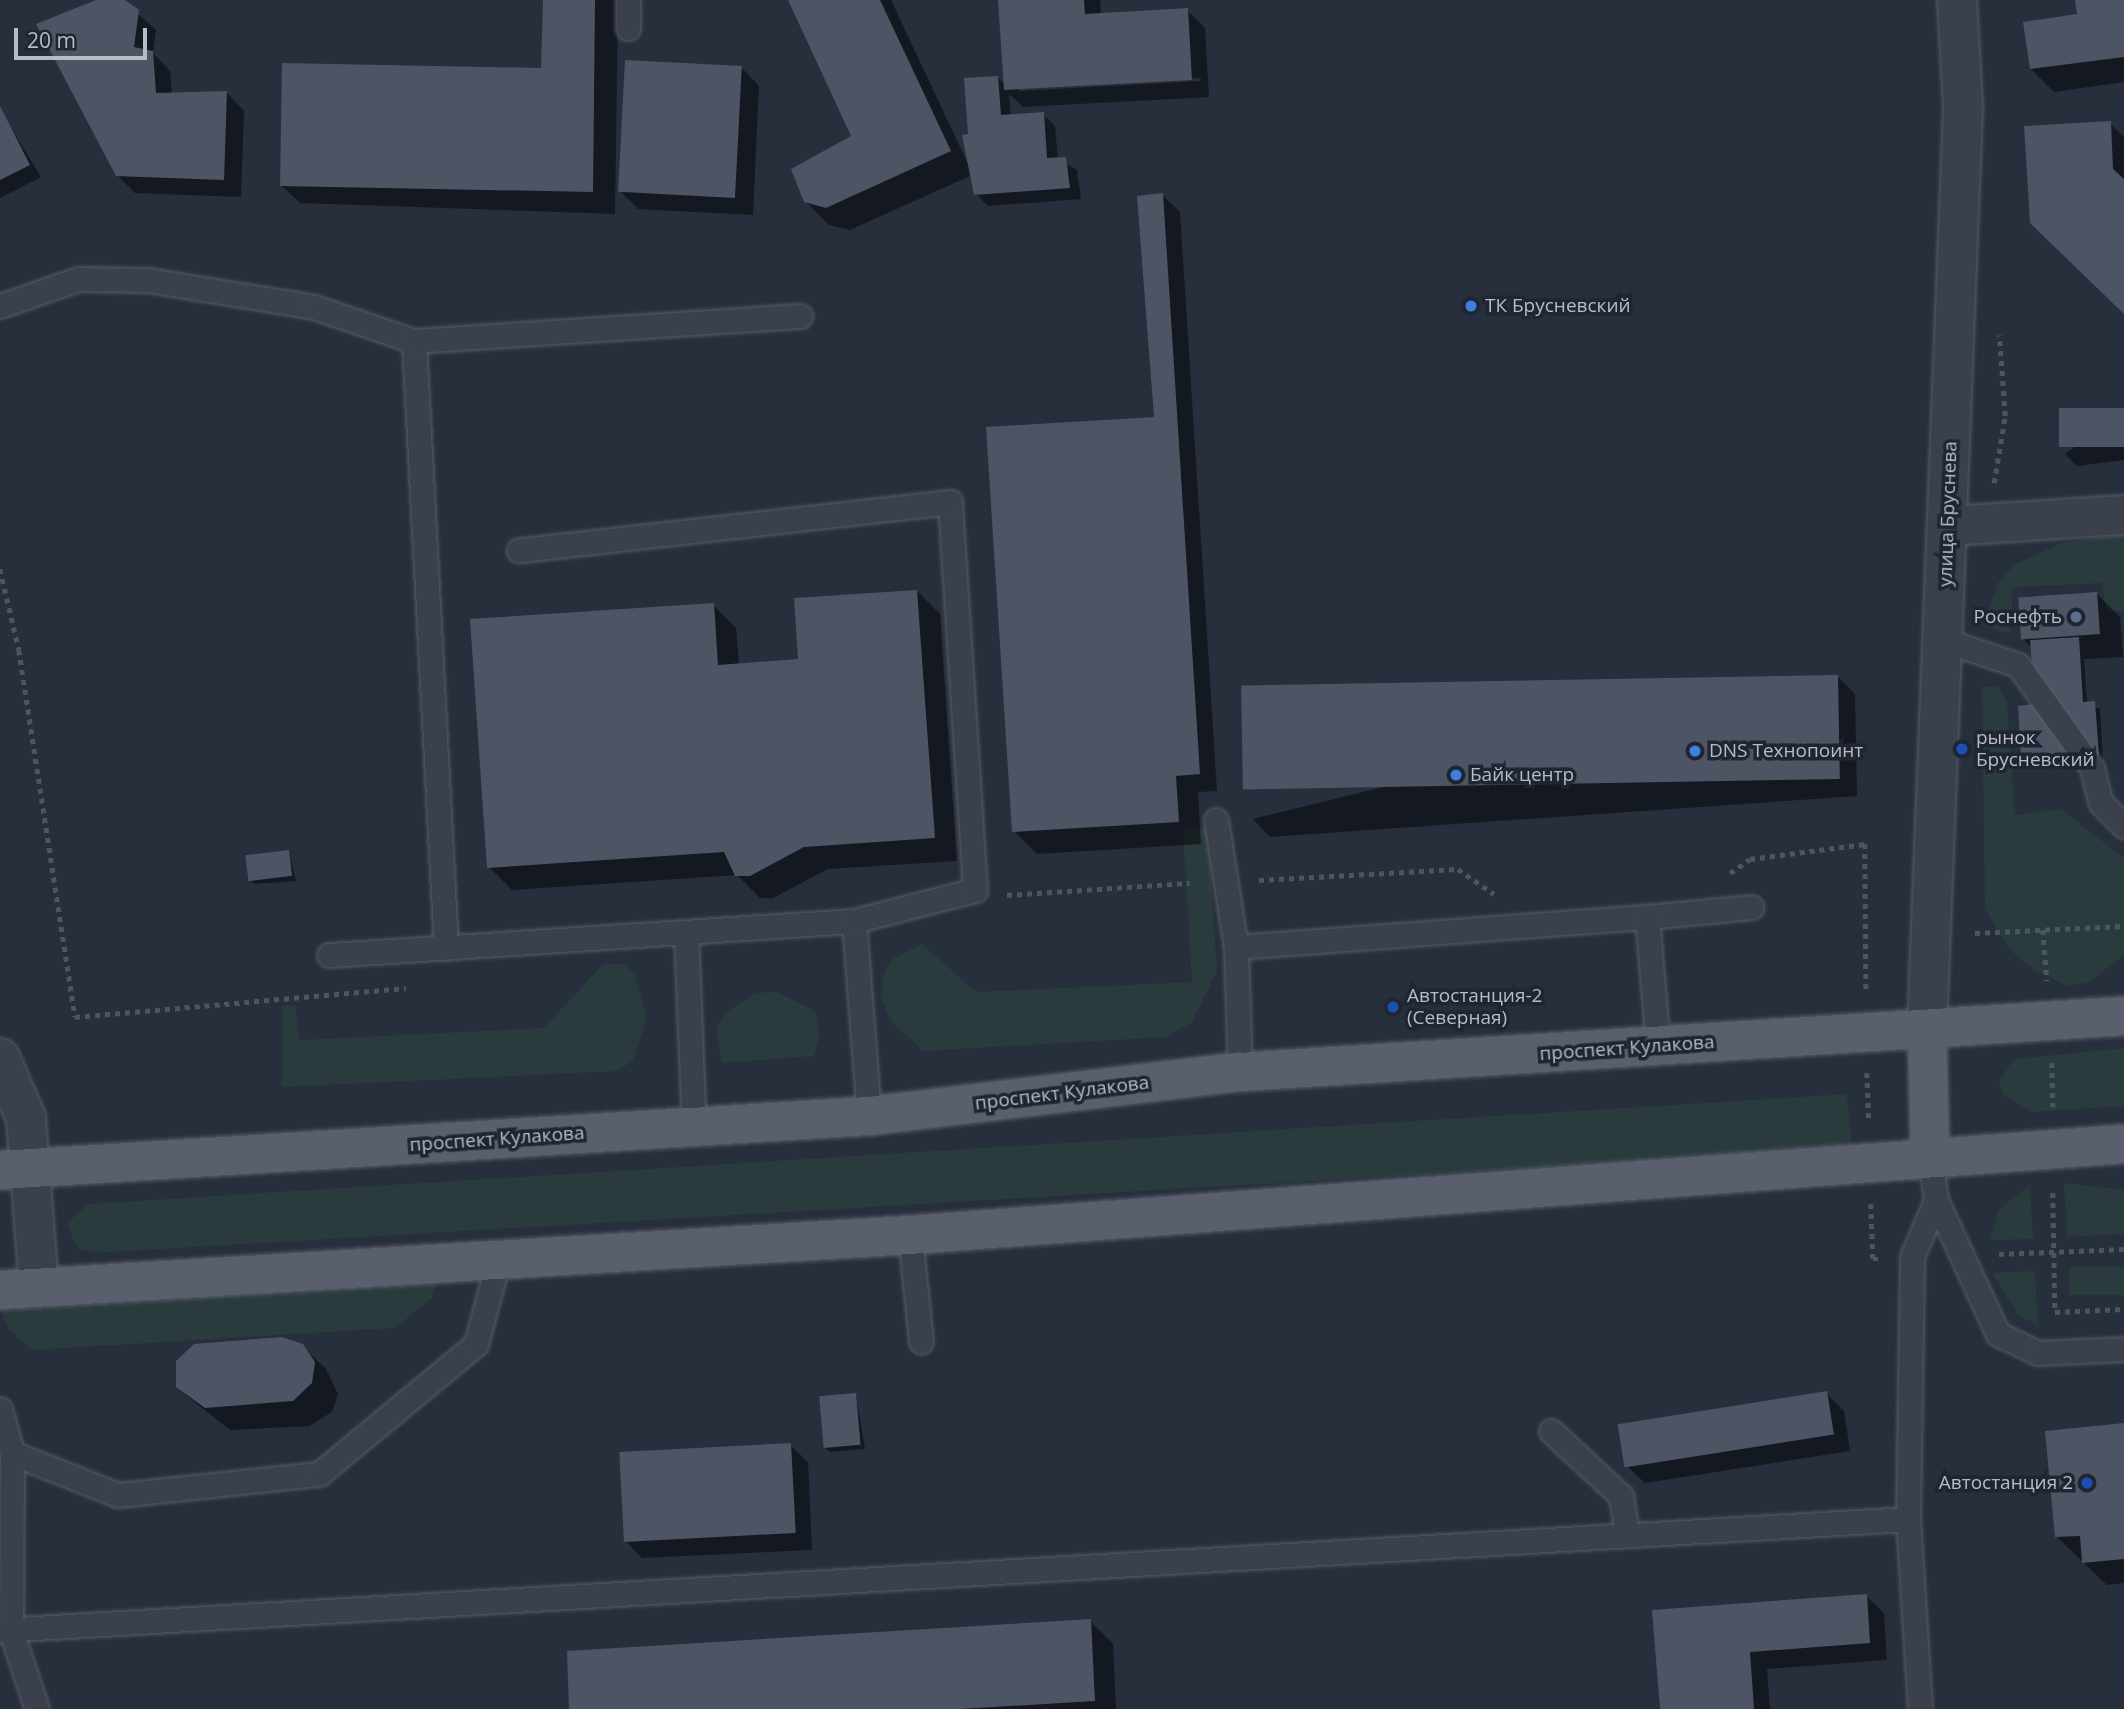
<!DOCTYPE html>
<html>
<head>
<meta charset="utf-8">
<style>
	body { margin:0 }
	#map { position:relative; width:2124px; height:1709px; overflow:hidden; background:#272e3c; font-family:"Open Sans",sans-serif }
	div>[style] { position:absolute }
	[style*='--x'] { left:calc(var(--x)*1px); top:calc(var(--y)*1px); width:calc(var(--w)*1px); rotate:calc(var(--a)*1deg) }
	.green>* { inset:0; background:#2a3b3e; transform-origin:0 0 }
	.shadow>* { inset:0; background:#0007 }
	.building>* { inset:0; background:#4d5564; transform-origin:0 0 }
	.path>* { height:4.5px; margin-top:-2.25px; transform-origin:0; background:repeating-linear-gradient(90deg,#49585c 0 5px,transparent 0 10px) }
	.roads { filter:drop-shadow(0 0 2px #565c67) drop-shadow(0 0 2px #565c67) }
	.service>* { height:23px; margin:-11.5px; padding:0 11.5px; transform-origin:11.5px; border-radius:11.5px; background:#3b414c }
	.minor>* { height:38px; margin:-19px; padding:0 19px; transform-origin:19px; border-radius:19px; background:#3b414c }
	.tertiary>* { height:38px; margin:-19px; padding:0 19px; transform-origin:19px; border-radius:19px; background:#3b414c }
	.primary>* { height:38px; margin:-19px; padding:0 19px; transform-origin:19px; border-radius:19px; background:#595f6c }
	.dots>* { width:19px; height:19px; translate:-50% -50%; box-sizing:border-box; border:4px solid #202631; border-radius:50% }
	span { translate:-50% -50%; white-space:nowrap; text-align:center; line-height:1.15; -webkit-text-stroke:7px #202631; paint-order:stroke }
	.poi-label { font-size:19px; color:#b7bcc7 }
	.left { translate:0 -50%; text-align:left }
	.right { translate:-100% -50%; text-align:right }
	.street-label { font-size:19px; color:#b7bcc7 }
	.scale { position:absolute; left:14px; top:28px; width:133px; height:32px; box-sizing:border-box; border:4px solid #b7bcc7; border-top:0; padding-left:9px; font-size:21px; line-height:24px; white-space:nowrap; color:#b7bcc7; -webkit-text-stroke:5px #202631; paint-order:stroke }
</style>
</head>
<body>
<div id="map">
	<div class="green">
		<i style="clip-path:polygon(2124px 534px,2124px 611px,2106px 611px,2102px 583px,2013px 587px,2010px 634px,1983px 626px,1998px 583px,2014px 565px,2062px 543px)"></i>
		<i style="clip-path:polygon(1998px 686px,2007px 701px,2015px 815px,2061px 809px,2124px 858px,2124px 955px,2089px 982px,2068px 986px,2034px 970px,2009px 949px,1985px 909px,1982px 687px)"></i>
		<i style="clip-path:polygon(1208px 827px,1217px 971px,1192px 1022px,1167px 1037px,923px 1051px,890px 1020px,881px 998px,884px 973px,892px 959px,922px 944px,976px 992px,1192px 982px,1183px 829px)"></i>
		<i style="clip-path:polygon(603px 964px,623px 964px,635px 974px,647px 1019px,633px 1060px,618px 1071px,282px 1087px,282px 1006px,295px 1005px,299px 1040px,544px 1028px)"></i>
		<i style="clip-path:polygon(777px 992px,815px 1011px,820px 1037px,814px 1056px,722px 1063px,716px 1029px,725px 1013px,755px 993px)"></i>
		<i style="clip-path:polygon(2124px 1048px,2124px 1106px,2032px 1112px,2003px 1095px,1999px 1081px,2014px 1059px)"></i>
		<i style="clip-path:polygon(1847px 1094px,1852px 1149px,93px 1253px,77px 1248px,67px 1223px,88px 1204px)"></i>
		<i style="clip-path:polygon(2064px 1183px,2124px 1190px,2124px 1234px,2067px 1237px)"></i>
		<i style="clip-path:polygon(2030px 1185px,2033px 1239px,1990px 1240px,1998px 1210px)"></i>
		<i style="left:2124px;top:1267px;width:28px;height:55px;rotate:90deg"></i>
		<i style="clip-path:polygon(2035px 1271px,2038px 1325px,2019px 1316px,1992px 1273px)"></i>
		<i style="clip-path:polygon(437px 1282px,432px 1298px,395px 1328px,32px 1350px,8px 1329px,1px 1310px)"></i>
	</div>
	<div class="shadow">
		<i style="clip-path:polygon(100px 0,122px 0,156px 30px,153px 53px,170px 71px,172px 95px,227px 93px,244px 111px,241px 197px,135px 193px,117px 175px)"></i>
		<i style="clip-path:polygon(545px 0,618px 0,615px 214px,300px 203px,282px 186px,284px 65px,543px 70px)"></i>
		<i style="clip-path:polygon(evenodd,790px 0,891px 0,969px 166px,970px 136px,997px 77px,1005px 85px,1000px 0,1100px 0,1101px 15px,1187px 10px,1205px 28px,1209px 97px,1023px 107px,1009px 94px,1011px 116px,1043px 114px,1055px 126px,1058px 159px,1077px 170px,1081px 199px,988px 206px,976px 194px,972px 175px,850px 230px,829px 225px,805px 201px,854px 137px,790px 0,1200px 78px,1201px 81px,1019px 91px,1019px 88px,1200px 78px)"></i>
		<i style="clip-path:polygon(2077px 0,2124px 0,2124px 82px,2054px 92px,2031px 69px,2079px 16px)"></i>
		<i style="clip-path:polygon(742px 68px,759px 86px,753px 215px,638px 209px,621px 192px)"></i>
		<i style="clip-path:polygon(0 110px,41px 177px,0 198px)"></i>
		<i style="clip-path:polygon(2110px 123px,2124px 137px,2124px 313px,2032px 222px)"></i>
		<i style="clip-path:polygon(1162px 195px,1180px 212px,1217px 791px,1198px 792px,1201px 844px,1037px 854px,1014px 831px,1154px 418px,1139px 197px)"></i>
		<i style="clip-path:polygon(2124px 409px,2124px 460px,2077px 466px,2065px 454px)"></i>
		<i style="clip-path:polygon(917px 591px,940px 614px,957px 861px,828px 869px,773px 898px,760px 898px,737px 875px,512px 890px,489px 867px,713px 605px,736px 628px,739px 665px,800px 661px)"></i>
		<i style="clip-path:polygon(2097px 594px,2120px 617px,2123px 657px,2084px 659px,2087px 704px,2100px 709px,2103px 760px,2028px 764px,2023px 759px,2036px 706px,2032px 648px,2022px 638px)"></i>
		<i style="clip-path:polygon(1837px 676px,1855px 694px,1857px 796px,1270px 837px,1253px 819px)"></i>
		<i style="clip-path:polygon(289px 852px,296px 881px,254px 884px,249px 879px)"></i>
		<i style="clip-path:polygon(195px 1345px,302px 1346px,326px 1369px,338px 1394px,332px 1412px,309px 1426px,230px 1430px,182px 1392px,176px 1371px)"></i>
		<i style="clip-path:polygon(1826px 1393px,1844px 1411px,1850px 1451px,1645px 1483px,1627px 1466px)"></i>
		<i style="clip-path:polygon(856px 1395px,865px 1449px,830px 1452px,824px 1447px)"></i>
		<i style="clip-path:polygon(2124px 1425px,2124px 1583px,2107px 1585px,2057px 1537px)"></i>
		<i style="clip-path:polygon(790px 1445px,808px 1462px,812px 1550px,642px 1558px,625px 1540px)"></i>
		<i style="clip-path:polygon(1866px 1596px,1884px 1613px,1887px 1660px,1767px 1669px,1770px 1709px,1662px 1709px,1654px 1612px)"></i>
		<i style="clip-path:polygon(1090px 1621px,1113px 1644px,1116px 1709px,571px 1709px)"></i>
	</div>
	<div class="building">
		<i style="clip-path:polygon(96px 0,125px 0,139px 10px,134px 47px,153px 51px,156px 93px,227px 91px,224px 180px,116px 176px,36px 24px)"></i>
		<i style="clip-path:polygon(543px 0,595px 0,593px 192px,280px 186px,282px 63px,541px 68px)"></i>
		<i style="clip-path:polygon(788px 0,880px 0,951px 151px,826px 208px,804px 202px,791px 169px,851px 136px)"></i>
		<i style="clip-path:polygon(998px 0,1084px 0,1085px 14px,1188px 8px,1192px 80px,1004px 90px)"></i>
		<i style="clip-path:polygon(2075px 0,2124px 0,2124px 57px,2030px 69px,2023px 22px,2077px 14px)"></i>
		<i style="left:625px;top:60px;width:117px;height:132px;rotate:3deg"></i>
		<i style="clip-path:polygon(998px 76px,1001px 115px,1044px 112px,1047px 158px,1066px 157px,1070px 188px,974px 195px,962px 135px,968px 134px,964px 78px)"></i>
		<i style="clip-path:polygon(0 106px,30px 165px,0 180px)"></i>
		<i style="clip-path:polygon(2111px 121px,2113px 169px,2124px 179px,2124px 314px,2030px 223px,2024px 126px)"></i>
		<i style="clip-path:polygon(1163px 193px,1200px 774px,1176px 776px,1179px 822px,1012px 832px,986px 427px,1154px 417px,1137px 196px)"></i>
		<i style="left:2124px;top:408px;width:39px;height:65px;rotate:90deg"></i>
		<i style="clip-path:polygon(917px 590px,935px 838px,804px 847px,750px 876px,735px 876px,724px 852px,487px 868px,470px 619px,714px 603px,718px 665px,798px 659px,794px 598px)"></i>
		<i style="left:2097px;top:592px;width:42px;height:79px;rotate:86deg"></i>
		<i style="clip-path:polygon(2079px 637px,2083px 702px,2095px 701px,2099px 755px,2021px 759px,2018px 706px,2035px 704px,2030px 640px)"></i>
		<i style="left:1838px;top:675px;width:104px;height:597px;rotate:89deg"></i>
		<i style="left:289px;top:850px;width:26px;height:44px;rotate:83deg"></i>
		<i style="clip-path:polygon(282px 1337px,303px 1344px,315px 1362px,312px 1383px,293px 1401px,205px 1408px,176px 1387px,176px 1361px,194px 1344px)"></i>
		<i style="left:1827px;top:1391px;width:44px;height:212px;rotate:81deg"></i>
		<i style="left:856px;top:1393px;width:52px;height:37px;rotate:85deg"></i>
		<i style="clip-path:polygon(2124px 1423px,2124px 1559px,2082px 1563px,2080px 1536px,2055px 1537px,2045px 1431px)"></i>
		<i style="left:791px;top:1443px;width:90px;height:172px;rotate:87deg"></i>
		<i style="clip-path:polygon(1867px 1594px,1870px 1643px,1750px 1652px,1754px 1709px,1660px 1709px,1652px 1610px)"></i>
		<i style="clip-path:polygon(1091px 1619px,1095px 1701px,959px 1709px,569px 1709px,567px 1651px)"></i>
	</div>
	<div class="path">
		<i style="--x:1994;--y:483;--w:68;--a:-80.7"></i>
		<i style="--x:2005;--y:416;--w:81;--a:-94.2"></i>
		<i style="--x:0;--y:569;--w:83;--a:76.8"></i>
		<i style="--x:19;--y:650;--w:371;--a:81.3"></i>
		<i style="--x:75;--y:1017;--w:332;--a:-5"></i>
		<i style="--x:1730;--y:873;--w:24;--a:-35"></i>
		<i style="--x:1750;--y:859;--w:116;--a:-7.4"></i>
		<i style="--x:1865;--y:844;--w:146;--a:89.6"></i>
		<i style="--x:1259;--y:880;--w:199;--a:-3.2"></i>
		<i style="--x:1458;--y:869;--w:44;--a:34.8"></i>
		<i style="--x:1007;--y:895;--w:183;--a:-3.8"></i>
		<i style="--x:2043;--y:930;--w:51;--a:85.5"></i>
		<i style="--x:1975;--y:933;--w:149;--a:-2.7"></i>
		<i style="--x:2052;--y:1063;--w:44;--a:88.7"></i>
		<i style="--x:1867;--y:1073;--w:47;--a:87.6"></i>
		<i style="--x:2053;--y:1193;--w:119;--a:89"></i>
		<i style="--x:2055;--y:1312;--w:69;--a:-2.5"></i>
		<i style="--x:1871;--y:1204;--w:55;--a:87.9"></i>
		<i style="--x:1873;--y:1259;--w:5;--a:0"></i>
		<i style="--x:1999;--y:1254;--w:125;--a:-2.3"></i>
	</div>
	<div class="roads">
		<div class="service">
			<i style="--x:628;--y:0;--w:28;--a:90"></i>
			<i style="--x:0;--y:306;--w:83;--a:-19.1"></i>
			<i style="--x:78;--y:279;--w:70;--a:0.8"></i>
			<i style="--x:148;--y:280;--w:168;--a:9.2"></i>
			<i style="--x:314;--y:307;--w:106;--a:18.8"></i>
			<i style="--x:1943;--y:640;--w:79;--a:18.4"></i>
			<i style="--x:2018;--y:665;--w:127;--a:54.3"></i>
			<i style="--x:2092;--y:768;--w:36;--a:76"></i>
			<i style="--x:2101;--y:803;--w:33;--a:45"></i>
			<i style="--x:1216;--y:820;--w:129;--a:81.1"></i>
			<i style="--x:1236;--y:947;--w:125;--a:88.2"></i>
			<i style="--x:1647;--y:917;--w:105;--a:-5.4"></i>
			<i style="--x:854;--y:921;--w:196;--a:85.6"></i>
			<i style="--x:686;--y:932;--w:195;--a:87.7"></i>
			<i style="--x:1236;--y:947;--w:412;--a:-4.2"></i>
			<i style="--x:1647;--y:917;--w:129;--a:85.1"></i>
			<i style="--x:446;--y:948;--w:608;--a:-93.02"></i>
			<i style="--x:414;--y:341;--w:387;--a:-3.7"></i>
			<i style="--x:329;--y:955;--w:526;--a:-3.71"></i>
			<i style="--x:854;--y:921;--w:125;--a:-14.4"></i>
			<i style="--x:975;--y:890;--w:389;--a:-93.7"></i>
			<i style="--x:950;--y:502;--w:434;--a:173.6"></i>
			<i style="--x:1930;--y:1156;--w:44;--a:82.2"></i>
			<i style="--x:1936;--y:1200;--w:148;--a:65.2"></i>
			<i style="--x:1998;--y:1334;--w:44;--a:25.4"></i>
			<i style="--x:2038;--y:1353;--w:86;--a:-2.7"></i>
			<i style="--x:910;--y:1235;--w:107;--a:84.1"></i>
			<i style="--x:0;--y:1409;--w:46;--a:74.7"></i>
			<i style="--x:12;--y:1453;--w:114;--a:21.6"></i>
			<i style="--x:118;--y:1495;--w:202;--a:-6"></i>
			<i style="--x:319;--y:1474;--w:204;--a:-39.6"></i>
			<i style="--x:476;--y:1344;--w:85;--a:-75"></i>
			<i style="--x:1551;--y:1431;--w:96;--a:42.9"></i>
			<i style="--x:1621;--y:1496;--w:38;--a:81"></i>
			<i style="--x:12;--y:1453;--w:178;--a:90.3"></i>
			<i style="--x:11;--y:1631;--w:82;--a:71.6"></i>
			<i style="--x:0;--y:1630;--w:1911;--a:-3.33"></i>
			<i style="--x:1920;--y:1709;--w:190;--a:-93.6"></i>
			<i style="--x:1908;--y:1519;--w:262;--a:-89.1"></i>
			<i style="--x:1912;--y:1257;--w:62;--a:-67.2"></i>
		</div>
		<div class="minor">
			<i style="--x:1948;--y:526;--w:176;--a:-3.6"></i>
		</div>
		<div class="tertiary">
			<i style="--x:1927;--y:1029;--w:923;--a:-87.76"></i>
			<i style="--x:1963;--y:107;--w:107;--a:-93.2"></i>
			<i style="--x:0;--y:1058;--w:65;--a:66.6"></i>
			<i style="--x:26;--y:1118;--w:170;--a:85.6"></i>
		</div>
		<div class="primary">
			<i style="--x:1927;--y:1029;--w:127;--a:88.6"></i>
			<i style="--x:0;--y:1170;--w:871;--a:-3.56"></i>
			<i style="--x:869;--y:1116;--w:374;--a:-6.8"></i>
			<i style="--x:1240;--y:1072;--w:886;--a:-3.62"></i>
			<i style="--x:0;--y:1290;--w:912;--a:-3.46"></i>
			<i style="--x:910;--y:1235;--w:1217;--a:-4.29"></i>
		</div>
	</div>
	<div class="dots">
		<i style="left:1471px;top:306px;background:#3f7fe0"></i>
		<i style="left:2076px;top:617px;background:#5c6f8a"></i>
		<i style="left:1962px;top:749px;background:#1a4fb4"></i>
		<i style="left:1695px;top:751px;background:#3f7fe0"></i>
		<i style="left:1456px;top:775px;background:#3f7fe0"></i>
		<i style="left:1393px;top:1007px;background:#1a4fb4"></i>
		<i style="left:2087px;top:1483px;background:#1a4fb4"></i>
	</div>
	<div class="poi-label">
		<span class="left" style="left:1485px;top:306px">ТК Брусневский</span>
		<span class="right" style="left:2062px;top:617px">Роснефть</span>
		<span class="left" style="left:1976px;top:749px">рынок<br>Брусневский</span>
		<span class="left" style="left:1709px;top:751px">DNS Технопоинт</span>
		<span class="left" style="left:1470px;top:775px">Байк центр</span>
		<span class="left" style="left:1407px;top:1007px">Автостанция-2<br>(Северная)</span>
		<span class="right" style="left:2073px;top:1483px">Автостанция 2</span>
	</div>
	<div class="street-label">
		<span style="left:1948px;top:514px;rotate:-88deg">улица Бруснева</span>
		<span style="left:1627px;top:1048px;rotate:-4deg">проспект Кулакова</span>
		<span style="left:1062px;top:1093px;rotate:-7deg">проспект Кулакова</span>
		<span style="left:497px;top:1139px;rotate:-4deg">проспект Кулакова</span>
	</div>
	<div class="scale">20 m</div>
</div>
</body>
</html>
